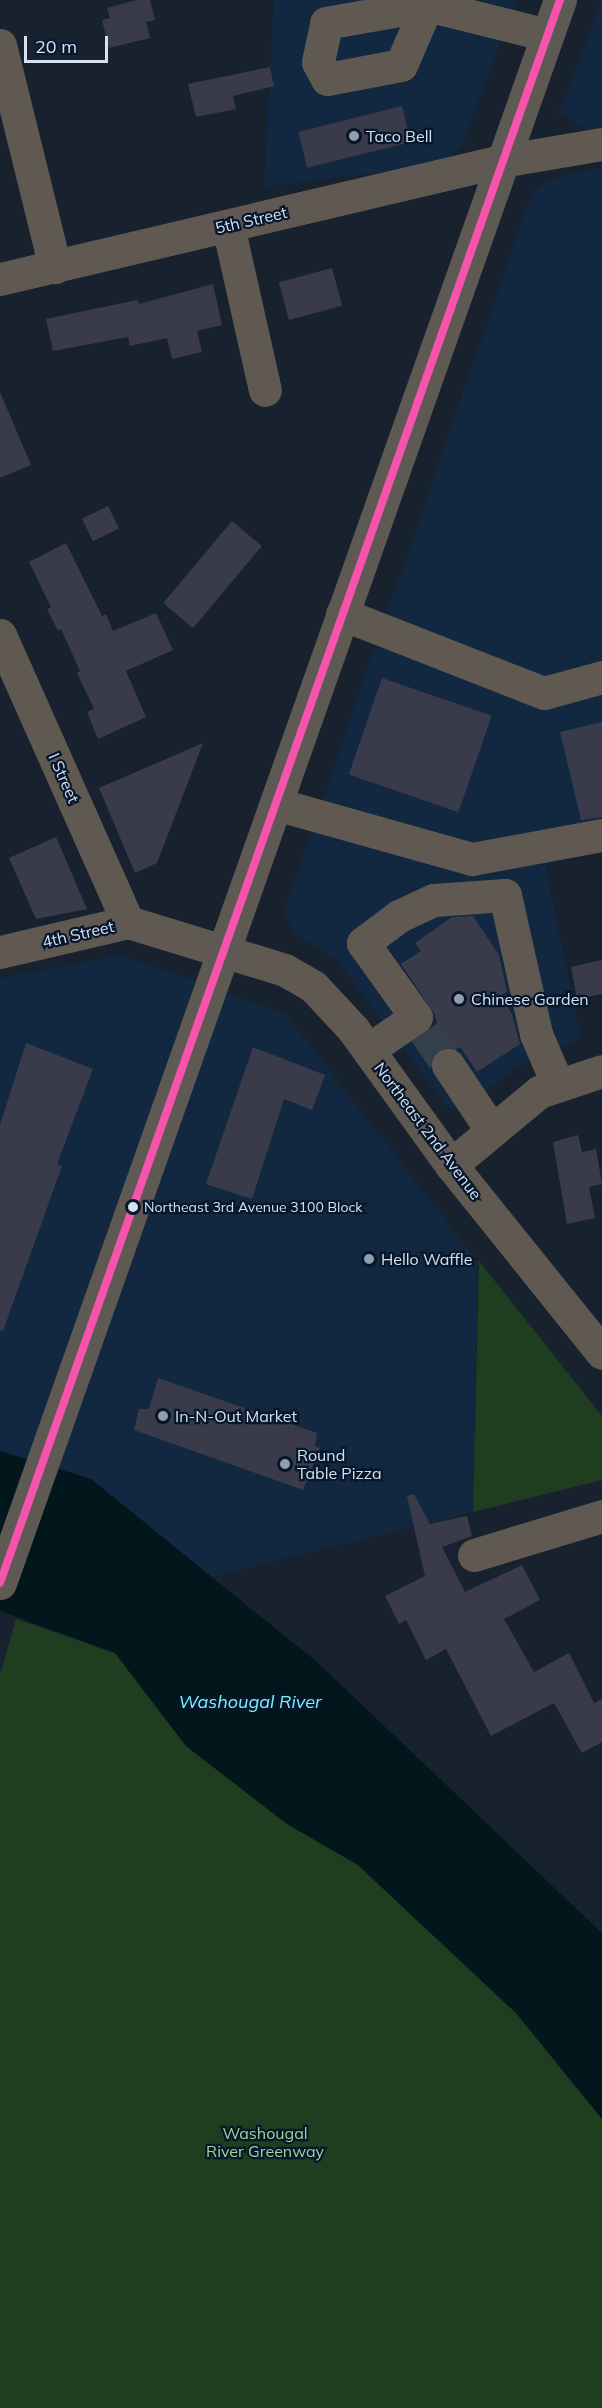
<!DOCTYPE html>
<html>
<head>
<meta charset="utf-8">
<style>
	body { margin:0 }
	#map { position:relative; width:602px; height:2408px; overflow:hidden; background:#18222e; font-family:Mulish,sans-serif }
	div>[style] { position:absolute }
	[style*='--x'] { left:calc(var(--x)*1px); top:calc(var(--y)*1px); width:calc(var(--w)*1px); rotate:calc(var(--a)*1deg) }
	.built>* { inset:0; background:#122740 }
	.green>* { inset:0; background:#1e3e1f }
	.water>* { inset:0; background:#02171b }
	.building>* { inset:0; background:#3a3b4a; transform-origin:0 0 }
	.minor-tunnel>* { height:33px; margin-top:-16.5px; transform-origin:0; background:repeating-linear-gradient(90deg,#343f4b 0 33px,transparent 0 49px) }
	.minor>* { height:33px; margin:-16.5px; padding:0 16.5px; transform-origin:16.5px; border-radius:16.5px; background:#605951 }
	.major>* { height:33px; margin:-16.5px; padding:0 16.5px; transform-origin:16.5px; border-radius:16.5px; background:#5f5953 }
	.bus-1>* { height:8px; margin:-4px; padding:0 4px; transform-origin:4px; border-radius:4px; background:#f653ac }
	.dots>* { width:16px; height:16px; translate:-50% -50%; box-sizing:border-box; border:3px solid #06172c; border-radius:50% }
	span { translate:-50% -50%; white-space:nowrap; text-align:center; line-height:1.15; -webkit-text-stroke:4.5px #06172c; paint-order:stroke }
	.bus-label { font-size:14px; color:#d5e1f0 }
	.left { translate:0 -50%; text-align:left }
	.poi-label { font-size:16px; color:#d5e1f0 }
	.street-label { font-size:16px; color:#d5e1f0 }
	.park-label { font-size:16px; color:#9bd797 }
	.water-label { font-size:18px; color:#7cf1fd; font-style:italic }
	.scale { position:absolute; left:24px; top:36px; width:84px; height:27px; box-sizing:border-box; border:3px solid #d5e1f0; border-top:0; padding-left:8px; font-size:18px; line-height:21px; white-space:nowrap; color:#d5e1f0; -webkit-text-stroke:4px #06172c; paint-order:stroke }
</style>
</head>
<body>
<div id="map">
	<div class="built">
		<i style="clip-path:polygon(274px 0,516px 0,461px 148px,437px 166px,264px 187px)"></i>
		<i style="clip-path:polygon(602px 0,602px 128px,585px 130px,559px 112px)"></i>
		<i style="clip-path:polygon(602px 167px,602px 851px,545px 865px,581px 1038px,517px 1067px,463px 1109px,450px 1110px,336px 960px,293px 932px,284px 912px,530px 198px,541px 185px,555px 178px)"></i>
		<i style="clip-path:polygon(122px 955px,286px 1014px,478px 1262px,473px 1512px,211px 1577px,91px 1479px,0 1451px,0 978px)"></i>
	</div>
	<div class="green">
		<i style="clip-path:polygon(479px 1261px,602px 1416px,602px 1480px,473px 1512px)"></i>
		<i style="clip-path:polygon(16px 1619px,115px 1653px,186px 1746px,287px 1824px,358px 1865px,516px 2013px,602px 2119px,602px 2408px,0 2408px,0 1675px)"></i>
	</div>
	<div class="water">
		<i style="clip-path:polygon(0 1451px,91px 1479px,318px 1663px,602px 1933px,602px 2119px,516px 2013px,358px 1865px,287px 1824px,186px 1746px,115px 1653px,0 1611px)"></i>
	</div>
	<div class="building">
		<i style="clip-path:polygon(137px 0,150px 0,155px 20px,146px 22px,150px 38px,109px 48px,102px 20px,110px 18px,107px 8px)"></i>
		<i style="clip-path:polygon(270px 67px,274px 86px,233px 96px,236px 109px,196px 117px,188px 84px)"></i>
		<i style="left:402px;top:106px;width:37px;height:107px;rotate:76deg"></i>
		<i style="left:332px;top:268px;width:39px;height:55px;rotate:75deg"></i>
		<i style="clip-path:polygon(213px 284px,222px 325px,197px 331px,202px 352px,172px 359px,167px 338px,130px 346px,128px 337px,53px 351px,46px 319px,137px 300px,139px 304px)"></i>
		<i style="clip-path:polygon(0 392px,31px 465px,0 478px)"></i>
		<i style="left:108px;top:506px;width:25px;height:29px;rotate:64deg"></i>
		<i style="left:232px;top:521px;width:39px;height:107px;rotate:40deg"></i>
		<i style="clip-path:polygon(66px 543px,102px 616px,106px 614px,113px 631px,156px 613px,173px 650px,126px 671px,146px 717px,98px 739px,87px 712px,94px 709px,77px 673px,80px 671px,61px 629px,58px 631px,47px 609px,51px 607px,29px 562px)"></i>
		<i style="left:382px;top:678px;width:116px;height:102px;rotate:19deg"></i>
		<i style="clip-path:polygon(602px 722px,602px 817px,581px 820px,560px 732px)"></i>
		<i style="clip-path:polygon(203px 743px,157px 863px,135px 873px,99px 788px)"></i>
		<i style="clip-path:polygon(56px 837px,87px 909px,36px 919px,9px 858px)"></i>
		<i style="clip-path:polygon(473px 916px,499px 955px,507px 992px,500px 996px,512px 1014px,520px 1044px,477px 1072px,461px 1048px,438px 1049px,431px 1058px,419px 1041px,438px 1029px,435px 1015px,401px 964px,421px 951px,415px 943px,452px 917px)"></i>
		<i style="clip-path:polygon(602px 960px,602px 994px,577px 999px,571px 967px)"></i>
		<i style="clip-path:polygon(26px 1043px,93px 1069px,57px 1164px,62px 1166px,3px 1331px,0 1331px,0 1125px)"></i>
		<i style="clip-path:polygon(253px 1047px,325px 1075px,312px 1110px,284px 1099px,252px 1199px,206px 1184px)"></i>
		<i style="clip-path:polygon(578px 1135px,582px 1152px,596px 1149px,602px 1184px,589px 1187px,595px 1218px,567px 1224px,553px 1142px)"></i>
		<i style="clip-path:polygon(158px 1378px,317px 1433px,315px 1446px,320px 1448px,303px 1490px,134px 1430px,139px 1409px,149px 1409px)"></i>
		<i style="clip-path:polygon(414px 1494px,430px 1524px,467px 1516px,472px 1536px,442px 1547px,465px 1592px,522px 1565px,540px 1600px,504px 1619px,534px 1672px,569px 1653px,594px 1703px,602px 1699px,602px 1742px,582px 1753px,554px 1703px,491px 1736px,446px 1649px,426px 1660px,406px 1620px,399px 1624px,385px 1596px,425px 1576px,407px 1496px)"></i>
	</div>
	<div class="minor-tunnel">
		<i style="--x:425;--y:1031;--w:41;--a:55.9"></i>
	</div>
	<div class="minor">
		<i style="--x:427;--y:5;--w:65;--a:113.4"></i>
		<i style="--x:401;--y:65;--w:75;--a:169.3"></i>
		<i style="--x:327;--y:79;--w:19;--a:-118"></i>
		<i style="--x:318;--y:62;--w:40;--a:-78"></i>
		<i style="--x:326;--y:23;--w:103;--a:-10.1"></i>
		<i style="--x:427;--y:5;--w:124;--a:14"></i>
		<i style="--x:0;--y:45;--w:229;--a:76.1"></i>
		<i style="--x:228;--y:226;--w:168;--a:77.3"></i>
		<i style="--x:0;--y:279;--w:515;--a:-13.25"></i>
		<i style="--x:501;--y:161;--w:102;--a:-9.6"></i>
		<i style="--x:342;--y:614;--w:217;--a:21.4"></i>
		<i style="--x:544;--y:693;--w:60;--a:-15.4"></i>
		<i style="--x:0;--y:635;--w:314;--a:66"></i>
		<i style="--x:276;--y:804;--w:204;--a:15.7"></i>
		<i style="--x:472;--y:859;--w:132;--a:-10.5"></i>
		<i style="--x:0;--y:952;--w:131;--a:-13.2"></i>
		<i style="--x:128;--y:922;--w:164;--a:17"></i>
		<i style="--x:285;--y:970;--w:32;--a:30"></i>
		<i style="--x:313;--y:986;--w:59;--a:47.1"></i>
		<i style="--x:353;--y:1029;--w:168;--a:54.2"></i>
		<i style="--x:451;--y:1165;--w:241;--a:51.2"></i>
		<i style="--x:368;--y:1050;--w:58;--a:-34.5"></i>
		<i style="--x:416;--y:1017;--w:91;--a:-125.6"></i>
		<i style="--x:363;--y:943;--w:45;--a:-36.9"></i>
		<i style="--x:399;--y:916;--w:38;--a:-25"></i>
		<i style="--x:434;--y:900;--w:71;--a:-4"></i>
		<i style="--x:505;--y:895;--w:142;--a:77.4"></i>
		<i style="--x:536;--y:1034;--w:56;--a:66.7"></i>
		<i style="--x:448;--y:1065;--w:79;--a:56.3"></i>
		<i style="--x:451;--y:1165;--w:114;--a:-39.7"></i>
		<i style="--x:539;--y:1092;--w:66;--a:-18.4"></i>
		<i style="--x:474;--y:1555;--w:134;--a:-16.9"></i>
	</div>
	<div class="major">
		<i style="--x:0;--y:1583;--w:1679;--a:-70.52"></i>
	</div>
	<div class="bus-1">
		<i style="--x:0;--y:1583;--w:1679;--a:-70.52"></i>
	</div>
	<div class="dots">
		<i style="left:354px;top:136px;background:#939eac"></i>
		<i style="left:459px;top:999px;background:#939eac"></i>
		<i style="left:133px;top:1207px;background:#d5e1f0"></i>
		<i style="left:369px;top:1259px;background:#939eac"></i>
		<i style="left:163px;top:1416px;background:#939eac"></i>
		<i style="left:285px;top:1464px;background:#939eac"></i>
	</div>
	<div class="bus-label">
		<span class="left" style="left:144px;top:1207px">Northeast 3rd Avenue 3100 Block</span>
	</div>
	<div class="poi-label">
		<span class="left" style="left:366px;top:136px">Taco Bell</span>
		<span class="left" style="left:471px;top:999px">Chinese Garden</span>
		<span class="left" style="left:381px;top:1259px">Hello Waffle</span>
		<span class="left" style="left:175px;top:1416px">In-N-Out Market</span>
		<span class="left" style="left:297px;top:1464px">Round<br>Table Pizza</span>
	</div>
	<div class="street-label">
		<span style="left:251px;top:220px;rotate:-13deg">5th Street</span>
		<span style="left:64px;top:778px;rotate:66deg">I Street</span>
		<span style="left:78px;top:934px;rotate:-13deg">4th Street</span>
		<span style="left:428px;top:1131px;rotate:53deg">Northeast 2nd Avenue</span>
	</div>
	<div class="park-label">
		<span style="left:265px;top:2142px">Washougal<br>River Greenway</span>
	</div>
	<div class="water-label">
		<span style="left:250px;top:1702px">Washougal River</span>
	</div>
	<div class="scale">20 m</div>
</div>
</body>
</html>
